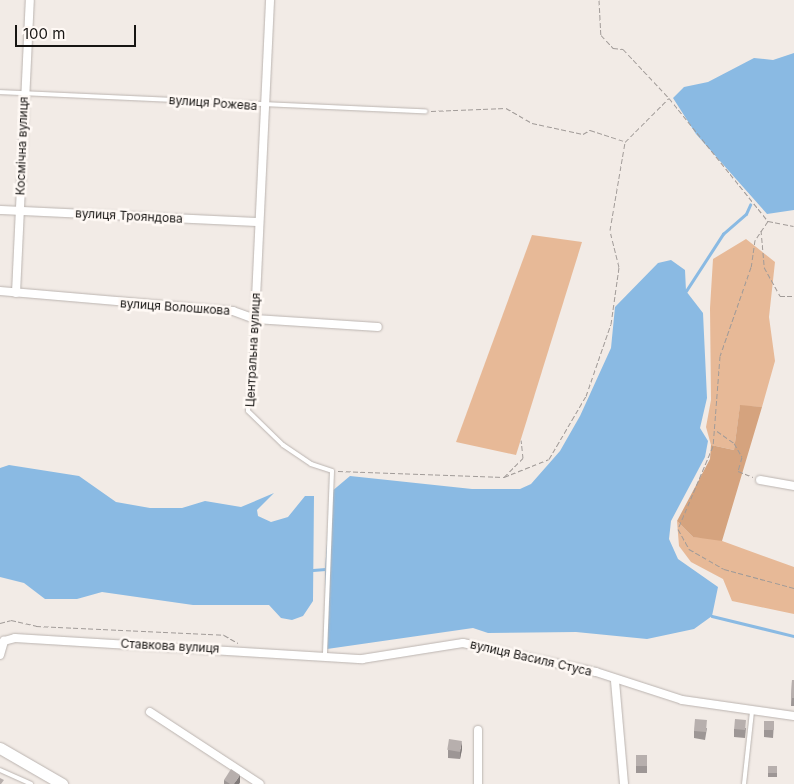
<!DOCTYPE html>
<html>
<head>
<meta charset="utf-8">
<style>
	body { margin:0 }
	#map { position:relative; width:794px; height:784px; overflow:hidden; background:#f2ebe6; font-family:Inter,sans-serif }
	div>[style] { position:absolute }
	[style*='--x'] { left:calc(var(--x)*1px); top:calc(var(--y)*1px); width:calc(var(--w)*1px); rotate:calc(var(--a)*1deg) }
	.green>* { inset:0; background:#e7b997 }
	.forest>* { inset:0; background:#d5a37e }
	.water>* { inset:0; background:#8abae3 }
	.stream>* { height:2.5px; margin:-1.25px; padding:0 1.25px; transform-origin:1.25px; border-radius:1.25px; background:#8abae3 }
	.path>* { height:1px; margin-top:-0.5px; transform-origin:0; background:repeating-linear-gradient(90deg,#a19b98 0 5px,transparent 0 7.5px) }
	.roads { filter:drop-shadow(0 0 1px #bbb4b0) drop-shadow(0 0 1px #bbb4b0) }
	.lane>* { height:4px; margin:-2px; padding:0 2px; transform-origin:2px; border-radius:2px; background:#fff }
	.street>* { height:8px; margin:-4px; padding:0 4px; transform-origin:4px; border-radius:4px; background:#fff }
	.secondary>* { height:11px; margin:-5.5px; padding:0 5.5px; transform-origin:5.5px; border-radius:5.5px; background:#fff }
	.wall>* { inset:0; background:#9d9695; transform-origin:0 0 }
	.shaded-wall>* { inset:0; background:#807a79 }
	.building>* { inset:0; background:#b7afad; transform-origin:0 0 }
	span { translate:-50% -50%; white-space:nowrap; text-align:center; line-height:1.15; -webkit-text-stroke:5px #fff9f5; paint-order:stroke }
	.street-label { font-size:12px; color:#171513 }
	.scale { position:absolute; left:15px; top:25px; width:121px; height:22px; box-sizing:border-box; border:2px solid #171513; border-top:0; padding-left:6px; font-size:15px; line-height:18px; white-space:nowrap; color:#171513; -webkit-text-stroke:4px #fff9f5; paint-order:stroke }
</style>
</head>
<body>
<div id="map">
	<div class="green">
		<i style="clip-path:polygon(532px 235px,582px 242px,516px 455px,456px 442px)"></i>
		<i style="clip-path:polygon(746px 239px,775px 262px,769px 317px,775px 361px,762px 407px,740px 406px,734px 450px,711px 445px,706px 427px,711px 400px,710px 308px,713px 259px)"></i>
		<i style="clip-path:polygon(677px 521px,693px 537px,714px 538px,794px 567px,794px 614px,732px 601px,723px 579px,691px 562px,679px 546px)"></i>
	</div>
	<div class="forest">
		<i style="clip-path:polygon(740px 405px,762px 407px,722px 541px,693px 537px,677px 521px,710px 459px,711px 445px,734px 450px)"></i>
	</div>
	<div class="water">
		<i style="clip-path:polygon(794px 53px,794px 210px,767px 214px,696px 134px,673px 98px,684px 87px,708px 82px,754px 58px,773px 60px)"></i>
		<i style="clip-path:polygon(671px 260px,685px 270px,686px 291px,703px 313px,707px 398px,700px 428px,708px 441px,705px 457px,671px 521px,669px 539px,678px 559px,718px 587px,712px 616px,694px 629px,647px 639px,576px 632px,488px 633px,473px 628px,327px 649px,325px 569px,331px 492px,350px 476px,472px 489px,520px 489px,531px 484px,560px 451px,580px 416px,611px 348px,615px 307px,658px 263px)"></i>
		<i style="clip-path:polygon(9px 465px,79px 476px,116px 502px,150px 508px,182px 508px,205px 501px,241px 507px,274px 493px,257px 510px,258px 516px,271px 522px,288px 517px,305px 496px,314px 496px,313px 601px,303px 616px,292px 620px,281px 618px,269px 605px,193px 605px,102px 592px,77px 599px,45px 599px,24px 583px,0 577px,0 468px)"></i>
	</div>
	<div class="stream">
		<i style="--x:686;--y:291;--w:68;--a:-57"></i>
		<i style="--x:723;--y:234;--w:30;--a:-41"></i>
		<i style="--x:746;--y:214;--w:10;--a:-66"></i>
		<i style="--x:313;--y:570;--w:12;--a:-5"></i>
		<i style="--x:712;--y:616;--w:84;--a:13.7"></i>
	</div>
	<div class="path">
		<i style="--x:599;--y:0;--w:35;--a:87"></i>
		<i style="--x:601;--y:35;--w:18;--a:47"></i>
		<i style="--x:613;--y:48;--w:10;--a:6"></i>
		<i style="--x:623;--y:49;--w:67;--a:46.8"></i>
		<i style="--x:669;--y:98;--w:158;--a:51.2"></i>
		<i style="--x:768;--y:221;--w:26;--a:11"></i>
		<i style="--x:431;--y:111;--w:75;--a:-2.3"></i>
		<i style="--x:506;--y:108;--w:30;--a:30"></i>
		<i style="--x:532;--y:123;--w:52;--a:12.2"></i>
		<i style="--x:583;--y:134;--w:8;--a:-30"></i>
		<i style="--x:590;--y:130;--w:36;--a:18"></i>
		<i style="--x:768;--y:221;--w:23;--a:124"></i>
		<i style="--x:755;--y:240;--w:27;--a:98"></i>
		<i style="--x:751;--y:267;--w:94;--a:109.2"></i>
		<i style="--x:720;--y:356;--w:90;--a:94.4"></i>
		<i style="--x:713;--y:446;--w:90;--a:112.9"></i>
		<i style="--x:678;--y:529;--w:23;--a:61"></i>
		<i style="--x:689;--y:549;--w:40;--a:29.7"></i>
		<i style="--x:724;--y:569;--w:73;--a:15.2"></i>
		<i style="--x:761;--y:230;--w:37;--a:85"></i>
		<i style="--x:764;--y:267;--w:33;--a:61"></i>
		<i style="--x:780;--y:296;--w:14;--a:0"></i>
		<i style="--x:717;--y:431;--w:21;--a:35"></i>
		<i style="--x:734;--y:443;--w:16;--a:60"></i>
		<i style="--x:742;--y:457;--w:15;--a:106"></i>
		<i style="--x:738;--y:471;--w:16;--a:22"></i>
		<i style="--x:338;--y:471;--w:166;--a:2.1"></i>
		<i style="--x:504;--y:477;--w:27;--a:-45"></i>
		<i style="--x:523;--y:458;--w:18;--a:-96"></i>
		<i style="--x:504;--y:477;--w:48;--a:-21.8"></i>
		<i style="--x:549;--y:459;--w:73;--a:-59.6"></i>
		<i style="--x:586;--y:396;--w:76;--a:-70.9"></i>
		<i style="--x:611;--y:324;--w:58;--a:-82"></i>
		<i style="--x:619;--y:267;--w:38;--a:-104"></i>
		<i style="--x:610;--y:230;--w:89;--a:-80.3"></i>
		<i style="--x:625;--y:142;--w:62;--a:-45"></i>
		<i style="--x:0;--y:623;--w:11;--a:-15"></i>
		<i style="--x:11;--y:620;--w:26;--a:13"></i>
		<i style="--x:36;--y:626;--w:188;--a:2.7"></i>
		<i style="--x:224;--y:635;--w:16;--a:30"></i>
	</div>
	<div class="roads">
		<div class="lane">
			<i style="--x:0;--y:92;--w:426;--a:2.6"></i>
			<i style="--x:255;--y:319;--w:92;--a:94.4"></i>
			<i style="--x:248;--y:411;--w:49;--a:44.2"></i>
			<i style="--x:283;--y:445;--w:34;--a:34"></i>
			<i style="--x:311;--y:464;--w:22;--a:18"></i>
			<i style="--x:332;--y:471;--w:184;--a:92.2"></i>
			<i style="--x:0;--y:770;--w:34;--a:24"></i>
			<i style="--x:744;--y:784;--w:72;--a:-83.7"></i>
		</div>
		<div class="street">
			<i style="--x:0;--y:210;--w:258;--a:2.7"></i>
			<i style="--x:0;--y:291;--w:234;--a:4.9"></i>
			<i style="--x:233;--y:311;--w:23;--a:20"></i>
			<i style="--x:255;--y:319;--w:123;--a:3.7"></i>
			<i style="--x:16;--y:293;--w:293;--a:-87.3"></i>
			<i style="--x:255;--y:319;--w:319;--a:-87.3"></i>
			<i style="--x:760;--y:480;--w:35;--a:10"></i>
			<i style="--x:0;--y:655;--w:15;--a:-74"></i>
			<i style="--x:4;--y:641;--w:11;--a:-15"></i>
			<i style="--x:15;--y:638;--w:348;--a:3.5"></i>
			<i style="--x:362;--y:659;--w:102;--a:-9"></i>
			<i style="--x:463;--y:643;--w:136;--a:12.3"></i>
			<i style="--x:596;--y:672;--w:90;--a:18"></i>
			<i style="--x:682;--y:700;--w:113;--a:8.1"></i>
			<i style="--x:615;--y:681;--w:103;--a:85"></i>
			<i style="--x:150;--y:712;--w:131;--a:33.2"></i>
			<i style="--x:478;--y:784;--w:54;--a:-90"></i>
		</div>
		<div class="secondary">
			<i style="--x:0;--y:748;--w:72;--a:30.1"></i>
		</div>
	</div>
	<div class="wall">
		<i style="clip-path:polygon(792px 680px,794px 680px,794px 706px,791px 706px)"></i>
		<i style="clip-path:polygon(764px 721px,774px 721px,773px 738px,764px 737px)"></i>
		<i style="clip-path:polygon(707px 728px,705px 740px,694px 738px,694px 731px)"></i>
		<i style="clip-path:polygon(746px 728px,745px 738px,734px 737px,734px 729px)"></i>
		<i style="clip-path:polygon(462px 749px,460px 759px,448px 758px,448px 750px)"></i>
		<i style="left:636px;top:755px;width:11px;height:18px"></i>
		<i style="left:768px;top:766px;width:9px;height:11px"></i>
		<i style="clip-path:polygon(224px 780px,240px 782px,239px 784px,224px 784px)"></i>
	</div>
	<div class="shaded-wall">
		<i style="clip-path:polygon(462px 741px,462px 749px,460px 759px,460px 752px)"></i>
		<i style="clip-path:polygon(240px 775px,240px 782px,239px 784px,234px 784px)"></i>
	</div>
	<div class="building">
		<i style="clip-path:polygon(792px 680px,794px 680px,794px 698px,791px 698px)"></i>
		<i style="left:695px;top:719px;width:12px;height:12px;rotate:5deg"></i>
		<i style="left:735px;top:719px;width:11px;height:10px;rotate:5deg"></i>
		<i style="left:764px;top:721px;width:10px;height:9px"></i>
		<i style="left:449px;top:739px;width:13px;height:11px;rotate:9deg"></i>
		<i style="left:636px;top:755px;width:11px;height:11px"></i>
		<i style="left:768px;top:766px;width:9px;height:7px"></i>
		<i style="clip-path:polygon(231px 769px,240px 775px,234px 784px,230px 784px,224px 780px)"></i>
		<i style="clip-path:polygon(0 778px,4px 780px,1px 784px,0 784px)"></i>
	</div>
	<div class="street-label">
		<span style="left:213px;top:103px;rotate:4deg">вулиця Рожева</span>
		<span style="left:22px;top:146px;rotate:-88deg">Космічна вулиця</span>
		<span style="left:129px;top:216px;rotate:3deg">вулиця Трояндова</span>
		<span style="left:175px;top:307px;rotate:4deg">вулиця Волошкова</span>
		<span style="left:253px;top:350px;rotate:-87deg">Центральна вулиця</span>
		<span style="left:170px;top:646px;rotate:3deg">Ставкова вулиця</span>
		<span style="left:531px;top:658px;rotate:13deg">вулиця Василя Стуса</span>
	</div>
	<div class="scale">100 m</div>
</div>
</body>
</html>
